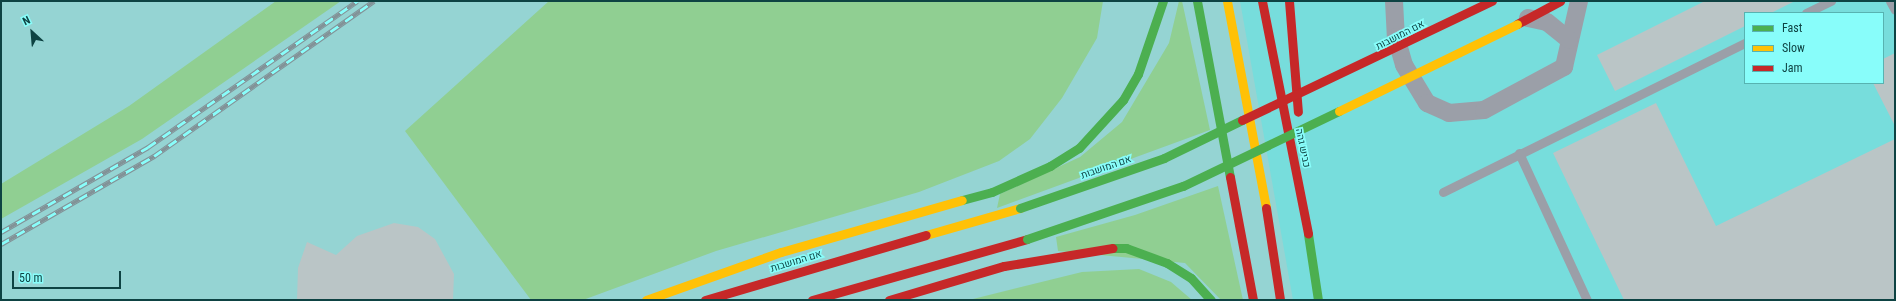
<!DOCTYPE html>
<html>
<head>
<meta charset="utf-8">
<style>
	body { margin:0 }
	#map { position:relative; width:1896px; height:301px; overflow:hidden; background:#95d4d3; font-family:"Roboto Condensed",Heebo,sans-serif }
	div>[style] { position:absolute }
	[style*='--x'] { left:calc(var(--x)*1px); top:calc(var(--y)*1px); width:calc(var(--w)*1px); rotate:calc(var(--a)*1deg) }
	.built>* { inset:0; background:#77dddc }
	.green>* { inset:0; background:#90cf92 }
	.building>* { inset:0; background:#bac5c6 }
	.lane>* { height:9px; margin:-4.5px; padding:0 4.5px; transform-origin:4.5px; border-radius:4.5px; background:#9b9fa8 }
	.street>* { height:18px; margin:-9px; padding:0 9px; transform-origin:9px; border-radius:9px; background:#9b9fa8 }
	.fast>* { height:9px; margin:-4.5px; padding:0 4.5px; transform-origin:4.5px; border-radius:4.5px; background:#4caf50 }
	.slow>* { height:9px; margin:-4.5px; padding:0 4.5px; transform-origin:4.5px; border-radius:4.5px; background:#ffc107 }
	.jam>* { height:9px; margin:-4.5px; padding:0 4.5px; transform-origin:4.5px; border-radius:4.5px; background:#c62828 }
	.rail>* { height:4.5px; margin-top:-2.25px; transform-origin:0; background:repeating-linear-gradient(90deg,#88fdfa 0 9px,#829297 0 18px); box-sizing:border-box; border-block:1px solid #829297 }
	.fast-bridge>* { height:9px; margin:-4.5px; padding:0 4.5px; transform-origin:4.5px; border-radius:4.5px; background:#4caf50 }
	.slow-bridge>* { height:9px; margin:-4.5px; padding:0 4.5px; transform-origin:4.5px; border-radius:4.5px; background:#ffc107 }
	.jam-bridge>* { height:9px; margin:-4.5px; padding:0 4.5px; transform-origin:4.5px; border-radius:4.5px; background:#c62828 }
	span { translate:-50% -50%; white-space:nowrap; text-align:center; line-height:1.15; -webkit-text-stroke:3.5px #88fdfa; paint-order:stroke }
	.street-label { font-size:10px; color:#0e4343 }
	.frame { position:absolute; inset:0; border:2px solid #0e4343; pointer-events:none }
	.legend { position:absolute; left:1744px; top:12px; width:140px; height:72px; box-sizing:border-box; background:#88fdfa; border:1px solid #57b3b1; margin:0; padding:5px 7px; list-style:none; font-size:12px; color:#0e4343 }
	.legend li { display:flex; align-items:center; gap:8px; height:20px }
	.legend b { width:20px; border:1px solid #57b3b1 }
	.north { position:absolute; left:12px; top:12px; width:40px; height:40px; -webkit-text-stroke:3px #88fdfa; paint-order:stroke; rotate:334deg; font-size:11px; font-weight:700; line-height:16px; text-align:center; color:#0e4343 }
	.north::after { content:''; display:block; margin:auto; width:14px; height:18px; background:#0e4343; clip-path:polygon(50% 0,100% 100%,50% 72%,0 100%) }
	.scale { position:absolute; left:12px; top:271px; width:109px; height:18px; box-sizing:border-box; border:2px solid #0e4343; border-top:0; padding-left:5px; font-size:12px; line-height:14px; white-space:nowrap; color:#0e4343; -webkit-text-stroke:3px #88fdfa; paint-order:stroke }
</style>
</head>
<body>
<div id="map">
	<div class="built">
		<i style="clip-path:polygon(evenodd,1240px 1px,1895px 1px,1895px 300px,1293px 300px,1240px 1px,1745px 13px,1883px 13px,1883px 83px,1745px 83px,1745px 13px)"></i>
	</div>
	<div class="green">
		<i style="clip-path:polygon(276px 1px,341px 1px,142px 139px,1px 219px,1px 184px,129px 106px)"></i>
		<i style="clip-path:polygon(549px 1px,1103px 1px,1097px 38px,1062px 98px,1030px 139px,999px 161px,919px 192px,716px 251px,583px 300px,531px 300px,405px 131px)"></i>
		<i style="clip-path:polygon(1179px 1px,1182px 1px,1210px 130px,997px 208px,1000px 194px,1080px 157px,1122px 122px,1169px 43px)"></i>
		<i style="clip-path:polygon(1218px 186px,1243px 300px,1221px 300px,1185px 263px,1058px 251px,1056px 237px,1135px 215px)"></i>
		<i style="clip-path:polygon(1139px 269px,1171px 282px,1192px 300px,969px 300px,1082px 272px)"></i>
	</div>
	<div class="building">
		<i style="clip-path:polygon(1705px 1px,1795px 1px,1771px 13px,1745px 13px,1745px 26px,1615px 91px,1597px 55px)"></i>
		<i style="clip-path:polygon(1895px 53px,1895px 126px,1873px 83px,1883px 83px,1883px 59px)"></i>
		<i style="clip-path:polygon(1656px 103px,1716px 226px,1895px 139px,1895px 300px,1624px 300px,1553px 153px)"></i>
		<i style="clip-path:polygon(394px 223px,418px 227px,435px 239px,454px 274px,453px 300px,297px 300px,298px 268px,307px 242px,336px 255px,357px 236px)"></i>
	</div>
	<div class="lane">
		<i style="--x:1890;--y:1;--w:10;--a:61"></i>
		<i style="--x:1806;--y:13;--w:28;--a:-26"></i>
		<i style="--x:1519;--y:153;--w:162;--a:65.2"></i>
		<i style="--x:1443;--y:192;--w:337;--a:-26.3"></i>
	</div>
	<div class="street">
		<i style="--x:1394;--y:1;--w:36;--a:87"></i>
		<i style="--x:1396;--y:37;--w:29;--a:74"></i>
		<i style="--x:1404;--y:65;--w:44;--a:58.8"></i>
		<i style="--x:1427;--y:103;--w:24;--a:24"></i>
		<i style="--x:1449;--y:113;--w:35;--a:-5"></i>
		<i style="--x:1484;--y:110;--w:91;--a:-28.3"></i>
		<i style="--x:1564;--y:67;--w:68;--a:-77.2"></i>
		<i style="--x:1528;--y:18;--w:19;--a:12"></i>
		<i style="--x:1547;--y:22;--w:28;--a:39"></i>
	</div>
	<div class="fast">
		<i style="--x:1197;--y:1;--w:179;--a:79.4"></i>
		<i style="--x:962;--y:200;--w:31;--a:-15"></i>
		<i style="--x:992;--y:192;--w:64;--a:-24.1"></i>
		<i style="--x:1050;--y:166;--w:34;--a:-32"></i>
		<i style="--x:1079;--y:148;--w:65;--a:-47.5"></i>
		<i style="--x:1123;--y:100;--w:30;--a:-60"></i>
		<i style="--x:1138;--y:74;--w:77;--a:-71.1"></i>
		<i style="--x:1308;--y:234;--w:67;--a:81.4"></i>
		<i style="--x:1113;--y:248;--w:13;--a:0"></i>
		<i style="--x:1126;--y:248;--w:44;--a:20.1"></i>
		<i style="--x:1167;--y:263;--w:28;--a:32"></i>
		<i style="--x:1191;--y:278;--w:30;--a:48"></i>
	</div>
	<div class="slow">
		<i style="--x:1227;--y:1;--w:211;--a:79.3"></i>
		<i style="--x:926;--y:235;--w:98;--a:-16"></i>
		<i style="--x:646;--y:300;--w:143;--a:-19.6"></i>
		<i style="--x:781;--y:252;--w:188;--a:-16"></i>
	</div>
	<div class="jam">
		<i style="--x:1262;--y:1;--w:237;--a:78.8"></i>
		<i style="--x:1289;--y:1;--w:111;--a:85.4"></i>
		<i style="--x:1517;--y:24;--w:49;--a:-28.1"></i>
		<i style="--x:1230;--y:177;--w:125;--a:79.4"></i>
		<i style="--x:1266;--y:208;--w:93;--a:81.3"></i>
		<i style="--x:705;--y:300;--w:230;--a:-16.4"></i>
		<i style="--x:812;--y:300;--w:223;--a:-15.8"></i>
		<i style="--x:889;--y:300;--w:120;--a:-16.5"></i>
		<i style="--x:1004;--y:266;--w:110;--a:-9.4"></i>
	</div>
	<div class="rail">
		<i style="--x:1;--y:232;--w:170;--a:-30"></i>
		<i style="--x:148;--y:147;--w:255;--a:-34.9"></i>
		<i style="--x:1;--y:244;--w:177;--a:-29.9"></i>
		<i style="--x:154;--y:156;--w:269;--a:-35.2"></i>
	</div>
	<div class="fast-bridge">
		<i style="--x:1020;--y:208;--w:152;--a:-19.1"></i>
		<i style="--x:1164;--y:158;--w:87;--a:-26"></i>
		<i style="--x:1027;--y:239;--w:165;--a:-18.8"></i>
		<i style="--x:1183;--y:186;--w:173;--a:-25.7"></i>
	</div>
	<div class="slow-bridge">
		<i style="--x:1339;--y:111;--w:198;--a:-26"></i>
	</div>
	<div class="jam-bridge">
		<i style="--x:1242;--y:120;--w:277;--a:-25.5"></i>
	</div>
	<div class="street-label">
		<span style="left:1400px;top:35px;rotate:-27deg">אם המושבות</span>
		<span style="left:1303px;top:148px;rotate:78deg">כביש גהה</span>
		<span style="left:1106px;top:167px;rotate:-19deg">אם המושבות</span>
		<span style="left:796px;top:261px;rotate:-17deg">אם המושבות</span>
	</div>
	<div class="frame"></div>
	<ul class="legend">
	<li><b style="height:5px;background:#4caf50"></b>Fast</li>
	<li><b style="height:5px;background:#ffc107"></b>Slow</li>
	<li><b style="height:5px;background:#c62828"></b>Jam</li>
	</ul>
	<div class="north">N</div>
	<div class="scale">50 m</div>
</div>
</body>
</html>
